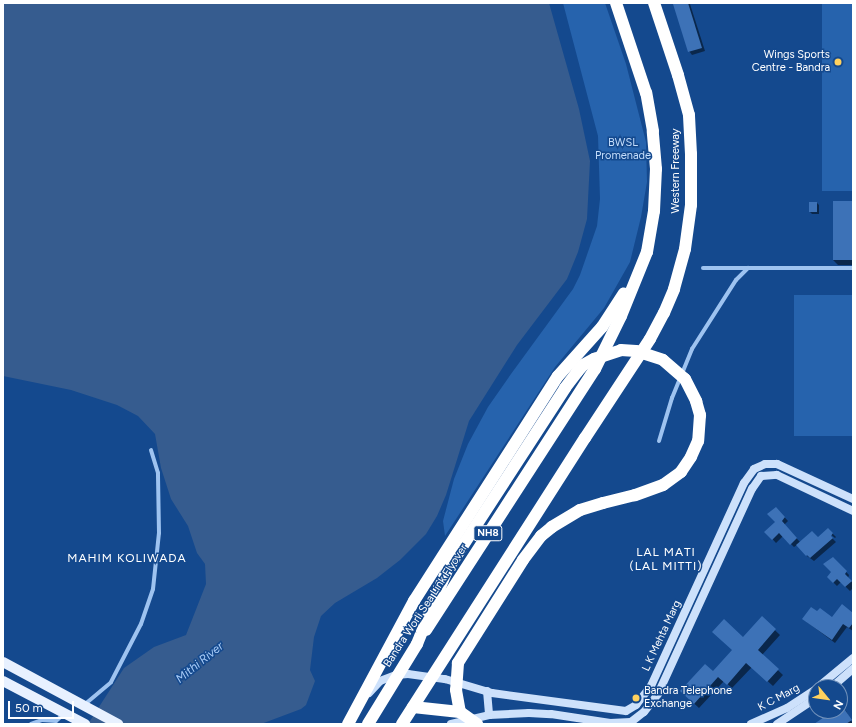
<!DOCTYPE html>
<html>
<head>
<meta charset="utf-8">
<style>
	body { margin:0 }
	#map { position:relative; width:856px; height:727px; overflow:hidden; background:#14498e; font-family:Figtree,sans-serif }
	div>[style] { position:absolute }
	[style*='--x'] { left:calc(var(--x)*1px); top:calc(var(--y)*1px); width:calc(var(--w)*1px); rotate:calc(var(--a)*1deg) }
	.green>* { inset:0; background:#2663ad; transform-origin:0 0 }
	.water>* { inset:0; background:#365c8f }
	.shadow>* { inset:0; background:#0007 }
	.building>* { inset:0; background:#3d72b7; transform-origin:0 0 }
	.street>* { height:4px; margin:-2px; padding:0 2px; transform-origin:2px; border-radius:2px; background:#9ec3f0 }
	.secondary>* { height:8px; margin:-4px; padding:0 4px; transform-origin:4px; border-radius:4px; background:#cde1fb }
	.primary>* { height:10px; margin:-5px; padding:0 5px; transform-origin:5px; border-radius:5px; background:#e8f1ff }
	.highway>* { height:12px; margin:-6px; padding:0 6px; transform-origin:6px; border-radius:6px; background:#fff }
	.highway-bridge>* { height:12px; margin:-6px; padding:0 6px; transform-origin:6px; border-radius:6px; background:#fff }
	.dots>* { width:11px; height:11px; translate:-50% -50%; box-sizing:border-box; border:2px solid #14498e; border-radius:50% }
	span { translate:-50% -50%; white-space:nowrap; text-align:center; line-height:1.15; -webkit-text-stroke:3px #14498e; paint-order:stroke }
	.shield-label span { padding:1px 3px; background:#14498e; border:1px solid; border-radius:3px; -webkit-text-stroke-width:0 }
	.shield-label { font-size:10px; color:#fff; font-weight:700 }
	.poi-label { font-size:11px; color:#fff }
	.right { translate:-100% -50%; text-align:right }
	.left { translate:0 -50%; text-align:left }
	.park-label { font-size:11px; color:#c5defc }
	.street-label { font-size:11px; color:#fff }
	.neighbourhood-label { font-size:12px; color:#fff; letter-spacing:1px }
	.water-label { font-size:12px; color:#aacdf8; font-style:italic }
	.frame { position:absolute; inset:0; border:4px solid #fff; pointer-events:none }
	.north { position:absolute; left:808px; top:679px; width:40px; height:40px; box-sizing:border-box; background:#14498e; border:1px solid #7292bb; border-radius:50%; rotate:119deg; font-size:11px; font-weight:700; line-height:16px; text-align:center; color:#fff }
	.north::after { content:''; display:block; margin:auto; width:14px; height:18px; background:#ffd15e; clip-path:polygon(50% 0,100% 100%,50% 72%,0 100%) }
	.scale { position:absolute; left:8px; top:701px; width:66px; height:18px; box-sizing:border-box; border:2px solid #fff; border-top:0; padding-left:5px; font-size:12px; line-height:14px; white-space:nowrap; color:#fff; -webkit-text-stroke:3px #14498e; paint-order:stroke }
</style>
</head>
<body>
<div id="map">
	<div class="green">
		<i style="clip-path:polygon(563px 3px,605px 3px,626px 64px,646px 142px,647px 182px,641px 217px,630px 262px,604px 308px,555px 367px,445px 536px,443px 521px,454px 479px,468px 444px,488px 407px,511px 374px,573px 289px,580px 275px,597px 226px,600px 199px,598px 136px)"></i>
		<i style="left:822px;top:3px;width:31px;height:188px"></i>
		<i style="left:853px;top:295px;width:141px;height:59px;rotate:90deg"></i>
	</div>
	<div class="water">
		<i style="clip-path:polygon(3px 3px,549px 3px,579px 109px,590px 161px,587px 219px,578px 252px,567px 279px,517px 345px,469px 421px,446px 495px,437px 516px,426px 534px,400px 560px,377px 578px,335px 603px,321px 616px,314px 637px,310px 670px,315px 681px,306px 705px,301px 709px,261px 724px,88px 724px,124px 668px,154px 647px,186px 635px,206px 584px,205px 564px,197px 553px,188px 526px,171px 499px,161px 468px,155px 434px,138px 416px,117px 405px,71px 390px,3px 376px)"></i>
	</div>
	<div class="shadow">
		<i style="clip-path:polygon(681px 3px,690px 4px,705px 51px,692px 55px,689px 51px)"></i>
		<i style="clip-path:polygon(834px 202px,853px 202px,853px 265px,838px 265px,833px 260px)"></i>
		<i style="clip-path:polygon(817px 203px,819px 205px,819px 214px,812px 214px,810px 212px)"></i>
		<i style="clip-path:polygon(776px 508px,788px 521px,784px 525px,800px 542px,818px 539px,828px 529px,836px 537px,835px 538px,830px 534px,829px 535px,836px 542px,814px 561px,807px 556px,812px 553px,797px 545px,794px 547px,783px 536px,776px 543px,766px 532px,776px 522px)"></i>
		<i style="clip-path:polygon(833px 558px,849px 575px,848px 578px,853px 583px,853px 588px,850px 591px,841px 582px,837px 586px,828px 577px,833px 572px)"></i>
		<i style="clip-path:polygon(853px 614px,853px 631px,847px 627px,835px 643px,807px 622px)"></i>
		<i style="clip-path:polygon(762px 618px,780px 635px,762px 655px,783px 675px,773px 686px,752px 667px,732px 688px,724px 681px,699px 708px,686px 696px,713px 672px)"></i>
		<i style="clip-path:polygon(840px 707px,846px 711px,853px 724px,816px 724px,835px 711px,840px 711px)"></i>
	</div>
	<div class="building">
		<i style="clip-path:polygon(678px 3px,688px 3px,702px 48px,688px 52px,673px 4px)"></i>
		<i style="left:833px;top:201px;width:20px;height:59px"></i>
		<i style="left:809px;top:202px;width:8px;height:10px"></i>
		<i style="clip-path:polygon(776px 507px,785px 517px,782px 521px,797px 538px,790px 545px,779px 533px,772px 540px,764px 532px,775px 522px,767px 514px)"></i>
		<i style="clip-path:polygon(828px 528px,833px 533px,831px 536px,833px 538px,810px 558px,807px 555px,806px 556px,796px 545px,812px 531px,818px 537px)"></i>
		<i style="clip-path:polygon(833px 557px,847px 571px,845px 574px,852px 581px,845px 587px,837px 579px,833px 583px,827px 577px,831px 572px,823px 564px)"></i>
		<i style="clip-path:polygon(842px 604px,853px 613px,853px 623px,849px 628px,843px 624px,832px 640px,802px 619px,811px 607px,817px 611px,820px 608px,832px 617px)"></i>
		<i style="clip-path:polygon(762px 616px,776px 629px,758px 650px,779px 669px,767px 682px,746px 663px,727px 685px,718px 677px,694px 704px,680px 691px,705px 664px,713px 671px,732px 650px,712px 632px,724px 619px,743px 637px)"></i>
		<i style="clip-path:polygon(840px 703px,852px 720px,846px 724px,814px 724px,833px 711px,840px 711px)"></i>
	</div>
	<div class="street">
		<i style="--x:703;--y:268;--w:150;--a:0"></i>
		<i style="--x:659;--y:441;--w:45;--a:-73.2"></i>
		<i style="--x:672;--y:398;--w:53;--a:-67.8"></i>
		<i style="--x:692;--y:349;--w:82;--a:-57.5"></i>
		<i style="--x:736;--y:280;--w:17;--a:-45"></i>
		<i style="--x:84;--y:705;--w:35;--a:-40"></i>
		<i style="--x:111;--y:682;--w:65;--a:-62.7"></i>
		<i style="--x:141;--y:624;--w:37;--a:-71"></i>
		<i style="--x:153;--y:589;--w:56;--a:-83.9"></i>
		<i style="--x:159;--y:533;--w:60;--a:-91"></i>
		<i style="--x:158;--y:473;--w:24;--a:-107"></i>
		<i style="--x:31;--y:724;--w:12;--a:-20"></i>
		<i style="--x:42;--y:720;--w:14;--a:4"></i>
		<i style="--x:56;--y:721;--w:12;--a:-42"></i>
	</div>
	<div class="secondary">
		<i style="--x:818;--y:687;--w:45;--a:-39.6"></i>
		<i style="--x:832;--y:687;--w:28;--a:-41"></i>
		<i style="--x:487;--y:691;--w:24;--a:85"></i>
		<i style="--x:369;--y:693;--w:16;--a:-47"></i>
		<i style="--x:380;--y:681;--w:17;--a:-21"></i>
		<i style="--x:396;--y:675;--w:12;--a:-5"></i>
		<i style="--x:408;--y:674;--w:37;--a:8"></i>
		<i style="--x:445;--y:679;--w:49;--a:16.6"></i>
		<i style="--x:492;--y:693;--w:135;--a:7.7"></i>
		<i style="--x:626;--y:711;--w:12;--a:-31"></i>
		<i style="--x:636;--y:705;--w:24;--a:-52"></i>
		<i style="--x:651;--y:686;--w:223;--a:-65.4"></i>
		<i style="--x:744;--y:483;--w:17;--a:-54"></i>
		<i style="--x:754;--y:469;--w:12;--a:-24"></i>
		<i style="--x:765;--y:464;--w:12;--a:0"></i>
		<i style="--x:777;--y:464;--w:84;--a:24.7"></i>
		<i style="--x:451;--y:724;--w:39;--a:-13"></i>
		<i style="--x:489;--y:715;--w:40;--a:-2.9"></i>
		<i style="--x:529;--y:713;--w:22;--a:3"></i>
		<i style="--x:551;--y:714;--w:60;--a:8.7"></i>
		<i style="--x:610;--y:723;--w:21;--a:-3"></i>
		<i style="--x:631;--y:722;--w:16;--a:-38"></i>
		<i style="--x:644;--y:712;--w:23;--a:-52"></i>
		<i style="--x:658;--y:694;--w:226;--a:-65.4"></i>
		<i style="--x:752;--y:489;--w:16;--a:-55"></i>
		<i style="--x:761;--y:476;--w:16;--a:-4"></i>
		<i style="--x:777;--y:475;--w:84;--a:25.3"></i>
		<i style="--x:751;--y:724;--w:39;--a:-24"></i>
		<i style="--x:787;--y:708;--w:35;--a:-33"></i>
		<i style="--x:777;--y:724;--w:47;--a:-33.7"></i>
	</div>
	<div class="primary">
		<i style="--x:3;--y:662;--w:131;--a:28.3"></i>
		<i style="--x:3;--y:681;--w:93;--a:27.7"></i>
	</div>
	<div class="highway">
		<i style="--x:585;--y:438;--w:118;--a:-56.7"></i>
		<i style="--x:650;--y:339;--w:30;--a:-62"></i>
		<i style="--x:664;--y:313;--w:26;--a:-67"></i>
		<i style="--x:674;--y:289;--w:41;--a:-74.6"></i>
		<i style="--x:685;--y:249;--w:44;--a:-82.2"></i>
		<i style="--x:691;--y:205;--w:51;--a:-90"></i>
		<i style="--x:691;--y:154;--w:39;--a:-93"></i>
		<i style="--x:689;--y:115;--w:41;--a:-105.4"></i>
		<i style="--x:678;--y:75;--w:76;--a:-108.4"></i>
		<i style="--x:426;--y:630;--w:311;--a:-57.1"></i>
		<i style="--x:595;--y:369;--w:59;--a:-63.9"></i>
		<i style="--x:621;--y:316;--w:69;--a:-67.9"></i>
		<i style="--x:647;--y:252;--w:42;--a:-80.3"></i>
		<i style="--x:654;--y:211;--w:42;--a:-87.3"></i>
		<i style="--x:656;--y:169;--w:38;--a:-95"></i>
		<i style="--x:653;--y:131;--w:39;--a:-100"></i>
		<i style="--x:646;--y:93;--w:95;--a:-108.4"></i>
		<i style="--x:413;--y:707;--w:47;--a:6.1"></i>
		<i style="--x:348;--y:724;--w:140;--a:-61.8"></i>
		<i style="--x:414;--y:601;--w:267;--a:-57.4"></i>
		<i style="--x:558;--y:376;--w:66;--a:-48.1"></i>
		<i style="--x:602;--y:327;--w:40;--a:-57.1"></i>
	</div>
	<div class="highway-bridge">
		<i style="--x:368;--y:724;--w:94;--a:-58.5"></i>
		<i style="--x:417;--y:644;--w:80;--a:-67.9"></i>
		<i style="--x:447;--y:570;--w:217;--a:-57"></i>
		<i style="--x:565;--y:388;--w:20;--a:-53"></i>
		<i style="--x:577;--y:372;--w:9;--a:-49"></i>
		<i style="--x:583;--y:365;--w:13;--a:-29"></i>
		<i style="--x:594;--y:359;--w:28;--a:-18"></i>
		<i style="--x:621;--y:350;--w:15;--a:4"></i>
		<i style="--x:636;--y:351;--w:28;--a:18"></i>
		<i style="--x:663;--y:360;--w:29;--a:41"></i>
		<i style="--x:685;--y:379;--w:25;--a:63"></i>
		<i style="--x:696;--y:401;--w:15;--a:74"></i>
		<i style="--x:700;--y:415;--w:26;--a:94"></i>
		<i style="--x:698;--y:441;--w:17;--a:114"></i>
		<i style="--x:691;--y:457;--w:18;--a:124"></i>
		<i style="--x:681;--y:472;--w:22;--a:144"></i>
		<i style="--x:663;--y:485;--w:30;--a:160"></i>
		<i style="--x:635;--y:495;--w:33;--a:166"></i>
		<i style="--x:603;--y:503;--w:24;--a:163"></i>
		<i style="--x:580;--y:510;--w:33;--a:149"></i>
		<i style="--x:552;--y:527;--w:14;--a:141"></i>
		<i style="--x:541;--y:536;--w:30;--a:127"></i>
		<i style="--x:523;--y:560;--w:122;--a:122.3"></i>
		<i style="--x:458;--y:663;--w:27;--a:94"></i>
		<i style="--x:456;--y:690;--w:22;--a:80"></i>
		<i style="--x:460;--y:712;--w:21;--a:35"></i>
		<i style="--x:402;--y:724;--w:340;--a:-57.4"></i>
	</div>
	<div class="dots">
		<i style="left:838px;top:62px;background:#ffd15e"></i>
		<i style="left:636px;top:698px;background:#ffd15e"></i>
	</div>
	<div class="shield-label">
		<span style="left:488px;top:533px">NH8</span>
	</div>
	<div class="poi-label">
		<span class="right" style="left:830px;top:62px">Wings Sports<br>Centre - Bandra</span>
		<span class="left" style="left:644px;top:698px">Bandra Telephone<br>Exchange</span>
	</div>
	<div class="park-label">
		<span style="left:623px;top:150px">BWSL<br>Promenade</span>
	</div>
	<div class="street-label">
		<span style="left:676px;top:171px;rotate:-90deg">Western Freeway</span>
		<span style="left:426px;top:606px;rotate:-57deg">Bandra Worli Sea Link Flyover</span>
		<span style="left:662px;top:636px;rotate:-65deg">L K Mehta Marg</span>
		<span style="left:779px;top:698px;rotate:-28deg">K C Marg</span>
	</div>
	<div class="neighbourhood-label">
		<span style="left:666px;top:560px">LAL MATI<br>(LAL MITTI)</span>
		<span style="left:127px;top:559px">MAHIM KOLIWADA</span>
	</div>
	<div class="water-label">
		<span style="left:200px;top:663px;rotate:-39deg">Mithi River</span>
	</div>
	<div class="frame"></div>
	<div class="north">N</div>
	<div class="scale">50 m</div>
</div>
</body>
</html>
